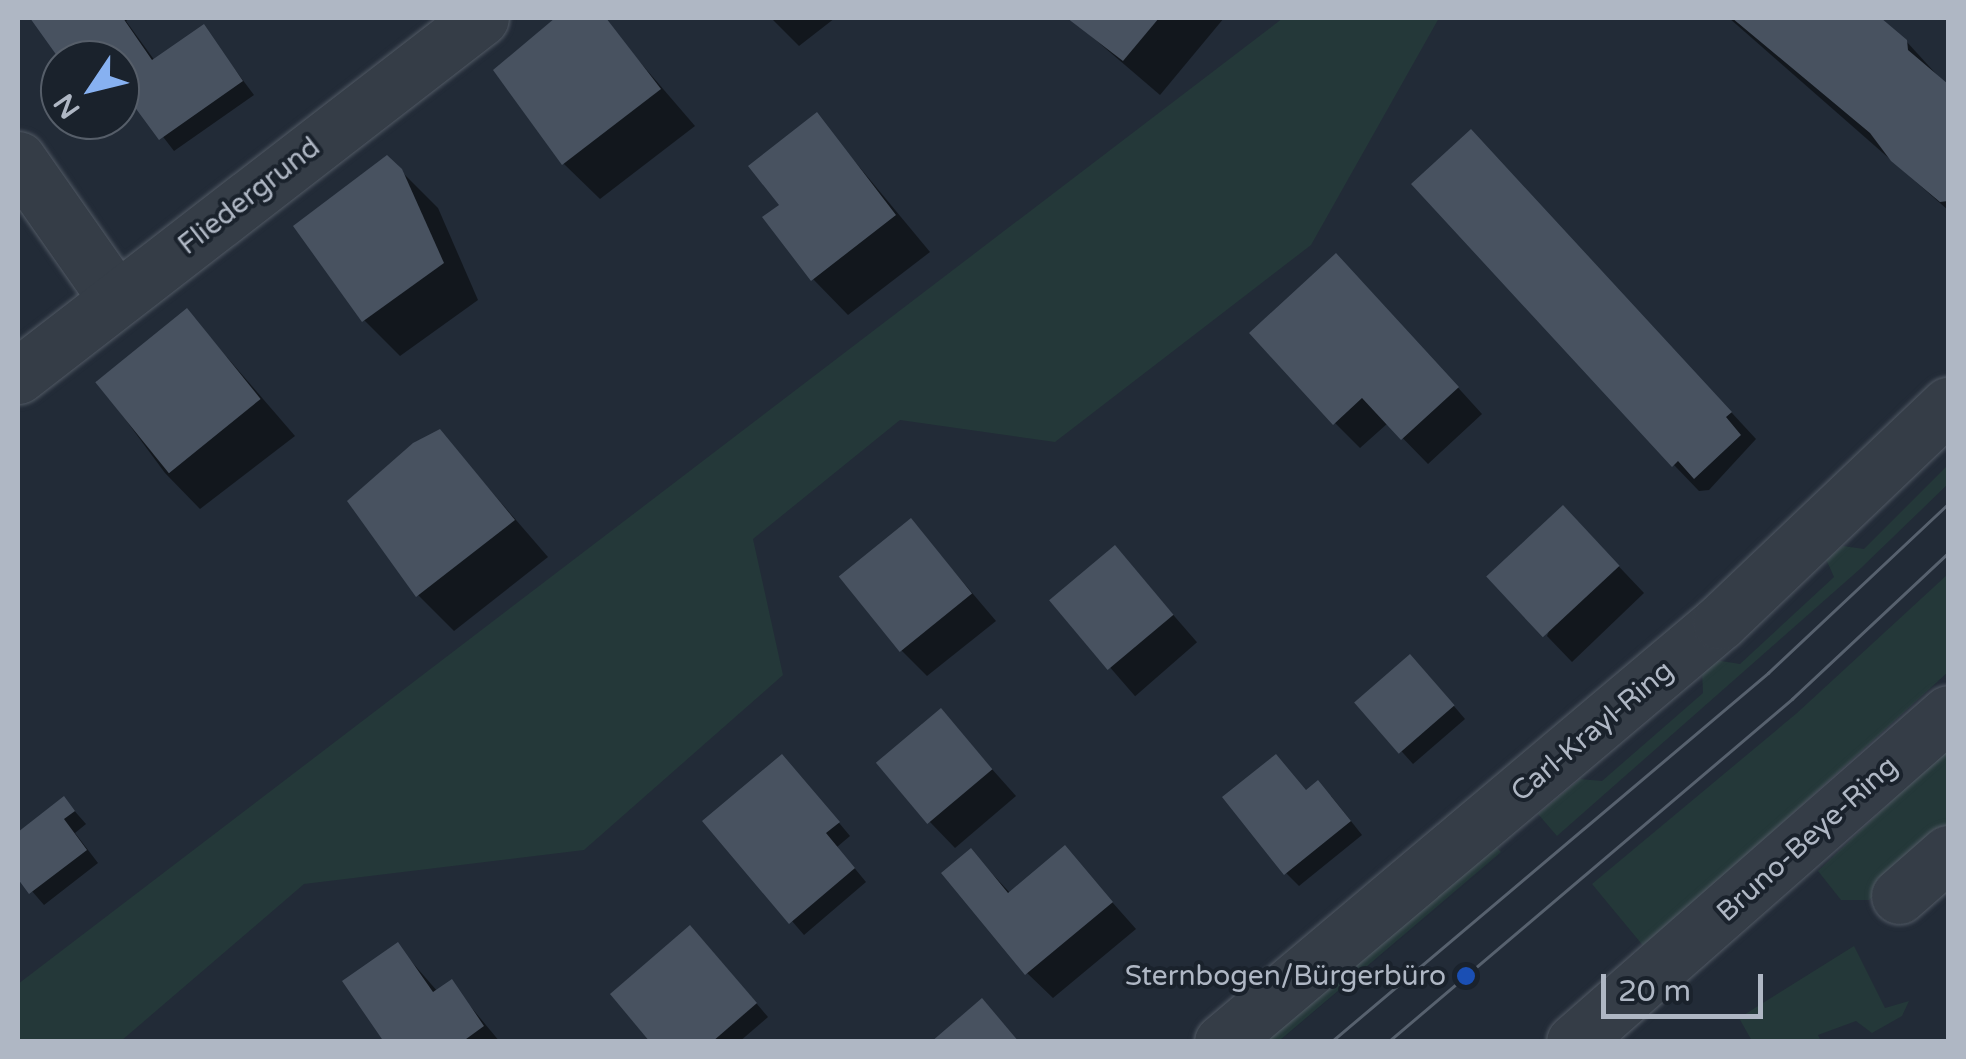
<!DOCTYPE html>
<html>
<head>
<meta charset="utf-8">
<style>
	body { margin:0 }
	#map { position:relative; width:1966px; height:1059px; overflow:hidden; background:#222b37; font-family:"Varela Round",sans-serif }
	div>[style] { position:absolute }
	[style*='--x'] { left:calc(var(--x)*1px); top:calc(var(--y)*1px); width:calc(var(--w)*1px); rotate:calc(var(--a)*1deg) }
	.green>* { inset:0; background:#243839 }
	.shadow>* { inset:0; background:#0007; transform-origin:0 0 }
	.building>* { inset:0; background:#485260; transform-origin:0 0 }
	.roads { filter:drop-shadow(0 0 2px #525a65) drop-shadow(0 0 2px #525a65) }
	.minor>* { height:55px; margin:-27.5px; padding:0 27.5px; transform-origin:27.5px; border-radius:27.5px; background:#353d47 }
	.tram>* { height:2.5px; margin:-1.25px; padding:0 1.25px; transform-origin:1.25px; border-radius:1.25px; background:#57616e }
	.dots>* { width:28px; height:28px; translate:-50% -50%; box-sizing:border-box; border:5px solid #1a222c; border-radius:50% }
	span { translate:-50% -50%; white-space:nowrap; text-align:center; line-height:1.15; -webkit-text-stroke:8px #1a222c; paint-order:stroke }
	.street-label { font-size:28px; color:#afb7c4 }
	.poi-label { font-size:28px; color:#afb7c4 }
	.right { translate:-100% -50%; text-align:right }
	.frame { position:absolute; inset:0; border:20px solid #afb7c4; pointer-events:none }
	.north { position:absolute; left:40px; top:40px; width:100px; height:100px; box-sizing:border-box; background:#1a222c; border:2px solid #565e69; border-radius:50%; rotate:235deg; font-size:28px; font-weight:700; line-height:40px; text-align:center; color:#afb7c4 }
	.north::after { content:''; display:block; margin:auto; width:35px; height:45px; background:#87b1f1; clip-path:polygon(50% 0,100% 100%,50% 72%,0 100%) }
	.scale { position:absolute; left:1601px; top:974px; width:162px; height:45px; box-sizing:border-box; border:5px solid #afb7c4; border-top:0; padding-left:12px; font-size:30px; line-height:35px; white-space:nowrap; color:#afb7c4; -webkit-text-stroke:8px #1a222c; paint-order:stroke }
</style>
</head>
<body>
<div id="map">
	<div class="green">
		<i style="clip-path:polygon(1283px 18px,1439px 18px,1311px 245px,1055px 442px,900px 420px,753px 539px,783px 675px,584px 850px,304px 884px,121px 1041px,18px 1041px,18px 984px)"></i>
		<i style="clip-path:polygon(1948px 465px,1948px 484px,1860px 569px,1557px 836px,1538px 814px,1580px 779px,1602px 781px,1703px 693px,1702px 672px,1715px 660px,1740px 664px,1834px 577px,1826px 559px,1843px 546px,1864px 549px)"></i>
		<i style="clip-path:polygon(1948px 574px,1948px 672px,1645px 948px,1592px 884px,1797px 713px)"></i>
		<i style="clip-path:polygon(1948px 747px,1948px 829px,1869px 900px,1841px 900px,1818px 871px)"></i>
		<i style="clip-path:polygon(1494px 845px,1501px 852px,1279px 1041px,1265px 1042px)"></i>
		<i style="clip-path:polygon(1854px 946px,1885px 1008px,1909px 1001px,1902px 1016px,1872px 1033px,1856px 1021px,1818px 1035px,1821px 1041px,1752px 1041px,1739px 1018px)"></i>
	</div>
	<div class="shadow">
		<i style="clip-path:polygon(33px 18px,130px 18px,126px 21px,155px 61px,203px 27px,254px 95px,174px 151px,134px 99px,120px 108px,120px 60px,63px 60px)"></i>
		<i style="clip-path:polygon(565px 18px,602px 18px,695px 126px,600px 199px,564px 164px,497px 70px)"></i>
		<i style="clip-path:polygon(771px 18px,835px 18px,799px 46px)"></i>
		<i style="clip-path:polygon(1070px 18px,1224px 18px,1160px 95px)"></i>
		<i style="clip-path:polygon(1729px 18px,1877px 18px,1906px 41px,1948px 87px,1948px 210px)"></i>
		<i style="clip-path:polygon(817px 116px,930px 252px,848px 315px,813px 279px,782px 205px)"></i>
		<i style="clip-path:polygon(1496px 158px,1756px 439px,1709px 490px,1699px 491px,1674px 465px)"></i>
		<i style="clip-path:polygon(401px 171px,438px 208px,478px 300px,400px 356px,364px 320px)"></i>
		<i style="clip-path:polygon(1362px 282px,1482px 414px,1428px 464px,1388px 423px,1360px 448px,1335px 423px)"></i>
		<i style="clip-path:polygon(187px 311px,295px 436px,200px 509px,165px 473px,97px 381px)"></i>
		<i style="clip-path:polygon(440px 432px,548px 557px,454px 631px,418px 595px)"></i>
		<i style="clip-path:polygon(911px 521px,996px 621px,927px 676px,901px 650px)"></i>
		<i style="clip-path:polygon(1588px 534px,1644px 593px,1572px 662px,1547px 636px)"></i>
		<i style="left:1115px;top:548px;width:125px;height:82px;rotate:49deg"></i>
		<i style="clip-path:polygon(1423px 670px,1465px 719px,1413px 764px,1358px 703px)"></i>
		<i style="clip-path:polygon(941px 712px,1016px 796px,955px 848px,930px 822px)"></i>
		<i style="clip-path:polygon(795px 770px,850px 836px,837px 847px,866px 882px,804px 935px,706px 821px)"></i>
		<i style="clip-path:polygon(1308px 792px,1331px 796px,1362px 835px,1299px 886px,1286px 873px)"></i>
		<i style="clip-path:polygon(64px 799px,86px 824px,75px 833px,98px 863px,44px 905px,18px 875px,18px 835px)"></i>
		<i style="clip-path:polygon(1065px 849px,1136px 929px,1053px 998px,1027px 973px,971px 851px,1011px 894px)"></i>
		<i style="clip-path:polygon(703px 941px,768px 1017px,739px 1042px,654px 1042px)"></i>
		<i style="clip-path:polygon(397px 945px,438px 992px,451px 983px,500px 1042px,387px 1042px)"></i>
	</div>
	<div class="building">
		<i style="clip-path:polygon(30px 18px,123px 18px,152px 60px,204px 24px,243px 81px,159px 140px,120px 87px,120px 60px,60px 60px)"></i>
		<i style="clip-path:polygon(555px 18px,606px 18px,661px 89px,562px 165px,493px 70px)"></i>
		<i style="clip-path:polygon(1067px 18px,1159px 18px,1123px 61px)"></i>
		<i style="clip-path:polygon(1732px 18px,1881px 18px,1907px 40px,1908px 50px,1948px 84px,1948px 201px,1940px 202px,1891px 161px,1870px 133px)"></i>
		<i style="clip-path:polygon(817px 112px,896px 215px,811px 281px,762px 217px,779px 205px,748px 166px)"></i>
		<i style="clip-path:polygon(1471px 129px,1732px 412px,1726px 417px,1741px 435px,1694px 479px,1678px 461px,1672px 467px,1411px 184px)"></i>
		<i style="clip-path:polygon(387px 155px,402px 169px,444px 263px,362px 322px,293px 226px)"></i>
		<i style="clip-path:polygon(1336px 253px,1459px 387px,1401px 440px,1362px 398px,1333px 425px,1249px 333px)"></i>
		<i style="left:187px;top:308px;width:117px;height:118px;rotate:51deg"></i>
		<i style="clip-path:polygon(440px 429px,515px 520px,416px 597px,347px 501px,413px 443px)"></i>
		<i style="left:1563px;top:505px;width:83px;height:105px;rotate:47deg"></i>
		<i style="left:911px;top:518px;width:97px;height:93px;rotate:51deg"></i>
		<i style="left:1115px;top:545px;width:91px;height:86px;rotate:50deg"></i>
		<i style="left:1410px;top:654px;width:68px;height:74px;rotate:49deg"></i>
		<i style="left:941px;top:708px;width:80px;height:85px;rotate:50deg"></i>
		<i style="clip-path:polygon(782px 754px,840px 822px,826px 833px,855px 868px,789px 924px,702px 821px)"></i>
		<i style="clip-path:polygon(1276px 754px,1306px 790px,1318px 780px,1351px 821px,1284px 875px,1222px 797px)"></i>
		<i style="clip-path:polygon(64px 796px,75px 811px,64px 819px,87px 850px,29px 894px,18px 879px,18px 832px)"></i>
		<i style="clip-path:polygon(1065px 845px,1113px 902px,1025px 975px,941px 873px,971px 848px,1008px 893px)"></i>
		<i style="clip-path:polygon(690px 925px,757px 1003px,712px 1042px,650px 1042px,610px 994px)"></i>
		<i style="clip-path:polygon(398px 942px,433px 992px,452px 979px,484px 1026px,462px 1042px,384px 1042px,342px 981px)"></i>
		<i style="clip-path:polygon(982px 998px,1019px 1042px,931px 1042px)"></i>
	</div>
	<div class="roads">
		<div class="minor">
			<i style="--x:18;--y:159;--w:171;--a:55"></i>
			<i style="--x:18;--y:376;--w:585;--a:-37.71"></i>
			<i style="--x:1899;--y:896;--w:65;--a:-41.3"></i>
			<i style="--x:1222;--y:1042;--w:651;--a:-40.14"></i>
			<i style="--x:1720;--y:622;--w:315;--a:-43.6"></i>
			<i style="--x:1574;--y:1042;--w:498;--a:-41.3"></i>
		</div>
	</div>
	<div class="tram">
		<i style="--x:1331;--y:1042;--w:572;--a:-40.18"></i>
		<i style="--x:1768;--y:673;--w:247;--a:-43.2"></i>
		<i style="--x:1388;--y:1042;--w:530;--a:-40.33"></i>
		<i style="--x:1792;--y:699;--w:214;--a:-43.1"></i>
	</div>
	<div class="dots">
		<i style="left:1466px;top:976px;background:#1a4fb4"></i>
	</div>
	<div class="street-label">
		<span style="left:249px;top:196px;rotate:-38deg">Fliedergrund</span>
		<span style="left:1592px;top:731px;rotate:-40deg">Carl-Krayl-Ring</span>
		<span style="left:1807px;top:839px;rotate:-42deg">Bruno-Beye-Ring</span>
	</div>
	<div class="poi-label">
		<span class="right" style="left:1446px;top:976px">Sternbogen/Bürgerbüro</span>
	</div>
	<div class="frame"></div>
	<div class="north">N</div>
	<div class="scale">20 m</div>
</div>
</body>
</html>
